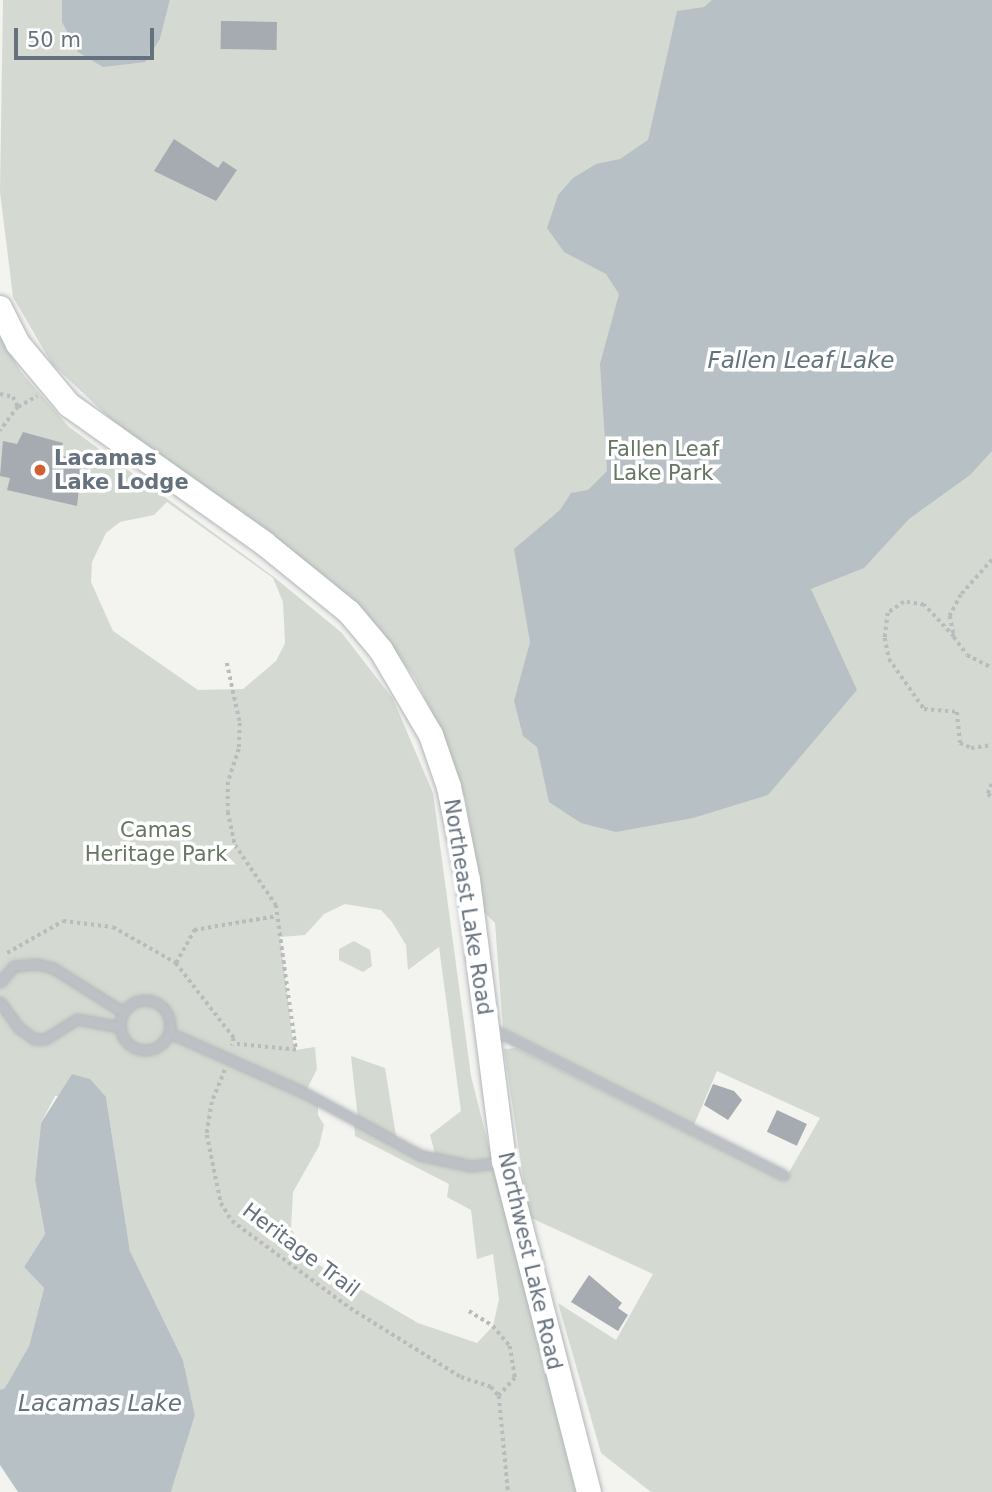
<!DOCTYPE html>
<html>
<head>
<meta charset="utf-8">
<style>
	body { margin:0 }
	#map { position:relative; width:992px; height:1492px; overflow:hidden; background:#f3f3f0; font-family:"DejaVu Sans",sans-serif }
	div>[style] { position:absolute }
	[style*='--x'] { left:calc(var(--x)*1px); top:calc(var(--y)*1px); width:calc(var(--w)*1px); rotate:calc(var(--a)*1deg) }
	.green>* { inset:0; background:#d4dad1 }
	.water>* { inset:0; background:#b7c0c5 }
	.building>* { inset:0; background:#a5abb0; transform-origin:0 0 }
	.path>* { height:3.5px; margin-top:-1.75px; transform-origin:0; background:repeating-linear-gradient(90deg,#b9bbbd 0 3.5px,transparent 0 7px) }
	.roads { filter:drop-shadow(0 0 2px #b2b6ba) drop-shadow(0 0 2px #b2b6ba) }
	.lane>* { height:9px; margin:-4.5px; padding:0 4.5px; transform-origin:4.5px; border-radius:4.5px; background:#bdc0c4 }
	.lane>.ring { margin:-4.5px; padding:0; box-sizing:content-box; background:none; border:9px solid #bdc0c4; border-radius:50% }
	.secondary>* { height:24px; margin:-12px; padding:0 12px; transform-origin:12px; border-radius:12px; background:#fff }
	.dots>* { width:19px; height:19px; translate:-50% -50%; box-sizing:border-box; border:4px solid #fff; border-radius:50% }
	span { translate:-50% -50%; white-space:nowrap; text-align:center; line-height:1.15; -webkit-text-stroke:7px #fff; paint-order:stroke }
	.park-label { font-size:21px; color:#667663 }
	.poi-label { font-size:21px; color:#65727e; font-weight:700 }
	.left { translate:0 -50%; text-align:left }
	.street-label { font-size:21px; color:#65727e }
	.water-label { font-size:23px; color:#61737b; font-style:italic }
	.scale { position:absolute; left:14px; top:28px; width:140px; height:32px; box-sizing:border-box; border:4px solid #65727e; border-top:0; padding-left:9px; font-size:21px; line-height:24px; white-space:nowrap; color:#65727e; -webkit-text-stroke:5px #fff; paint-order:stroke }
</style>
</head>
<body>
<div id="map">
	<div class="green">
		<i style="clip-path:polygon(3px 0,62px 0,62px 22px,160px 39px,170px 0,992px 0,992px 1492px,651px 1492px,601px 1453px,558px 1303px,616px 1340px,653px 1274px,529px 1217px,504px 1049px,516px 1048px,784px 1181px,820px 1118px,717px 1071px,694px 1125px,503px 1029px,495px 923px,485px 913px,466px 802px,438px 725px,415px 678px,371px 620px,330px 580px,113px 421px,52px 364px,13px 297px,0 192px)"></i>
		<i style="clip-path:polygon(evenodd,0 335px,21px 372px,69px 427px,274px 577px,342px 633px,393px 699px,433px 793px,471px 1076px,576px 1492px,171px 1492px,195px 1415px,183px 1360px,130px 1251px,106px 1097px,55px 1096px,41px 1123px,35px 1180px,45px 1234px,24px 1267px,44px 1288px,29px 1346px,5px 1389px,0 1390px,0 335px,167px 502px,273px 578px,283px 602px,285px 643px,276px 661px,243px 689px,198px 690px,113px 631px,91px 582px,92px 562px,106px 533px,120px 522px,154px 515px,167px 502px,0 335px,345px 904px,381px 910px,392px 922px,406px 945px,408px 970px,439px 947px,461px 1111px,430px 1135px,437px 1161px,397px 1142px,385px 1068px,351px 1056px,358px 1120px,354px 1119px,355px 1136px,449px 1184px,447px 1197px,471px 1210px,477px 1259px,493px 1254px,499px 1299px,493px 1326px,477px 1343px,418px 1323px,319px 1265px,302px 1250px,291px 1228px,293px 1192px,319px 1146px,324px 1125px,318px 1115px,318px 1100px,305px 1093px,317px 1069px,315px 1047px,296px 1050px,293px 1041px,280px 937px,305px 935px,324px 914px,345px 904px)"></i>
		<i style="clip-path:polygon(354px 941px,370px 950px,372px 966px,363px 972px,339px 960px,339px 949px)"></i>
	</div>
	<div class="water">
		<i style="clip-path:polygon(62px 0,170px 0,160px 39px,145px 62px,103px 67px,78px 52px,62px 22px)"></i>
		<i style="clip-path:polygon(712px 0,992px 0,992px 451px,970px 475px,909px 519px,864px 568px,811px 589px,857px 690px,768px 795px,693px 818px,616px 832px,581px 823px,549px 802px,537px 747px,523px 736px,514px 701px,530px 642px,514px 549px,560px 510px,571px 493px,588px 490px,607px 471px,600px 364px,619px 294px,606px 274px,564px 252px,547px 228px,558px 195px,573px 178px,596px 164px,620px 159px,648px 140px,677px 11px,704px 7px)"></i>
		<i style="clip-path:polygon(72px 1074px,90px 1079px,106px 1097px,130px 1251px,183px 1360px,195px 1415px,171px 1492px,18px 1492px,0 1465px,0 1390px,5px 1388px,29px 1346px,44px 1288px,24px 1267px,45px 1234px,35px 1180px,41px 1123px)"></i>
	</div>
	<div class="building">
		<i style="left:221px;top:21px;width:56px;height:28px;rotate:1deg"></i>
		<i style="clip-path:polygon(174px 139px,218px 168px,223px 161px,237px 170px,216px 201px,154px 171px)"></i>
		<i style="clip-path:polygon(23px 432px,63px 443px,60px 455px,82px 461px,77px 506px,7px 490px,10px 478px,0 476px,3px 441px,17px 444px)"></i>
		<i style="clip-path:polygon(713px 1084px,734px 1091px,742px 1100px,728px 1120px,704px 1105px)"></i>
		<i style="left:777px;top:1110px;width:33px;height:24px;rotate:25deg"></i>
		<i style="clip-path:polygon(589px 1275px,622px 1303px,618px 1308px,628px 1315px,618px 1331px,571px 1302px)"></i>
	</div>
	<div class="path">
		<i style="--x:0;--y:394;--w:13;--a:13"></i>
		<i style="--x:13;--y:397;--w:11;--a:63"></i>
		<i style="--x:18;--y:407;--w:30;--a:127"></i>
		<i style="--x:18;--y:407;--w:22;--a:-30"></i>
		<i style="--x:992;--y:560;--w:47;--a:131.5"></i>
		<i style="--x:961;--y:595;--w:24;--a:118"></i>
		<i style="--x:950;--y:616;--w:21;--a:79"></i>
		<i style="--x:954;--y:637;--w:22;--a:54"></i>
		<i style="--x:967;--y:655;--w:28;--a:27"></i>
		<i style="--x:954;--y:637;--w:44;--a:-133.2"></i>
		<i style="--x:924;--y:605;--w:20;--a:-171"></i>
		<i style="--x:904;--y:602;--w:19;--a:145"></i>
		<i style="--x:888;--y:613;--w:25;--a:97"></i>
		<i style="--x:885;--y:638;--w:21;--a:79"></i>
		<i style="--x:889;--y:659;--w:61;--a:55"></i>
		<i style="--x:924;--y:709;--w:33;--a:5"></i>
		<i style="--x:957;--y:712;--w:31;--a:84"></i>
		<i style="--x:960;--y:743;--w:12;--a:24"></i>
		<i style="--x:971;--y:748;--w:21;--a:-8"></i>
		<i style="--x:227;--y:663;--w:61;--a:77.8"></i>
		<i style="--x:240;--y:723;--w:26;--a:92"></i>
		<i style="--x:239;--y:749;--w:35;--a:108"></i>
		<i style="--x:228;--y:782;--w:30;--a:90"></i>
		<i style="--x:228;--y:812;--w:34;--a:78"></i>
		<i style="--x:235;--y:845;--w:73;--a:55.7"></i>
		<i style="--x:276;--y:905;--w:146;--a:82.1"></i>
		<i style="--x:296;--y:1050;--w:63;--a:-174.6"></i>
		<i style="--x:992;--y:784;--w:11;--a:112"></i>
		<i style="--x:988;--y:794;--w:5;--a:37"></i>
		<i style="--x:7;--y:953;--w:64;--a:-29.7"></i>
		<i style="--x:63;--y:921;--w:50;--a:6.8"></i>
		<i style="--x:113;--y:927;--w:73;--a:29.7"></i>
		<i style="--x:176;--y:963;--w:95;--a:52.3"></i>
		<i style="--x:234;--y:1038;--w:8;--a:104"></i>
		<i style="--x:176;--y:963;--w:38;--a:-61"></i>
		<i style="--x:194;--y:930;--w:84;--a:-9.6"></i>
		<i style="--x:225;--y:1070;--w:35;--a:112"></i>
		<i style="--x:212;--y:1102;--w:33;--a:99"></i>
		<i style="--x:207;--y:1135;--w:69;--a:78.4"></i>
		<i style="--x:221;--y:1203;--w:21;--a:59"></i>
		<i style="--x:232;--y:1221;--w:147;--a:36.4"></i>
		<i style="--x:350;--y:1308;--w:131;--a:31.9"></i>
		<i style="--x:461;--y:1377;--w:32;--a:18"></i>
		<i style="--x:491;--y:1387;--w:12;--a:48"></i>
		<i style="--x:499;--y:1396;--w:96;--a:84.6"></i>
		<i style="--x:469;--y:1311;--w:28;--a:32"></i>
		<i style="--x:493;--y:1326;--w:26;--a:50"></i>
		<i style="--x:510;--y:1346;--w:32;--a:81"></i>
		<i style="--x:515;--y:1378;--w:24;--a:132"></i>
	</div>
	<div class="roads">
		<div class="lane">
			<i style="--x:0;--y:982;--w:21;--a:-49"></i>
			<i style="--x:14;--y:966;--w:23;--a:-5"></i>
			<i style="--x:37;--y:964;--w:16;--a:14"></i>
			<i style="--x:53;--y:968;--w:83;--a:32.2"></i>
			<i class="ring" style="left:120px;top:1000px;width:41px;height:41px"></i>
			<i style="--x:0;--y:1002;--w:32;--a:54"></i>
			<i style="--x:19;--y:1028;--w:19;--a:36"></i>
			<i style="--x:34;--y:1039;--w:11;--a:0"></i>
			<i style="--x:45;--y:1039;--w:38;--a:-32"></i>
			<i style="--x:77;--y:1019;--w:44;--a:10.5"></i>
			<i style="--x:492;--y:1029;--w:326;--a:26.6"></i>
			<i style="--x:170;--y:1033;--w:148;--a:24"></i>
			<i style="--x:305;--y:1093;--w:131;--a:28.3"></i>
			<i style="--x:420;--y:1155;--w:52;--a:12.2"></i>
			<i style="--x:471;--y:1166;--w:32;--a:-7"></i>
		</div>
		<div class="secondary">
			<i style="--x:0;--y:308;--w:40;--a:63.4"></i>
			<i style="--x:18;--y:344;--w:80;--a:50.1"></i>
			<i style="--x:69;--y:405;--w:240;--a:35.3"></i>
			<i style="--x:265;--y:544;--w:108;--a:39"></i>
			<i style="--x:349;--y:612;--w:50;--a:49.9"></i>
			<i style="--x:381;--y:650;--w:99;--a:59.5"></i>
			<i style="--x:431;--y:735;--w:55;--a:70.9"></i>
			<i style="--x:449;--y:787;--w:95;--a:78.5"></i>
			<i style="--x:468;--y:880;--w:283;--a:82.7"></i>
			<i style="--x:504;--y:1161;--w:342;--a:75.6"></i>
		</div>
	</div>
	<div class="dots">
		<i style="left:40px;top:470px;background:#d25f31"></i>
	</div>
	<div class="park-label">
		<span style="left:663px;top:461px">Fallen Leaf<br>Lake Park</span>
		<span style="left:156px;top:842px">Camas<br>Heritage Park</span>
	</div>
	<div class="poi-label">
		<span class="left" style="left:54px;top:470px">Lacamas<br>Lake Lodge</span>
	</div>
	<div class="street-label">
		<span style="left:468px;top:907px;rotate:81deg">Northeast Lake Road</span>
		<span style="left:301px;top:1250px;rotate:37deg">Heritage Trail</span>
		<span style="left:530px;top:1261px;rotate:77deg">Northwest Lake Road</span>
	</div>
	<div class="water-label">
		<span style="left:801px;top:360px">Fallen Leaf Lake</span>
		<span style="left:100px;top:1403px">Lacamas Lake</span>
	</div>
	<div class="scale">50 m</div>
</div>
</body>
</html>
